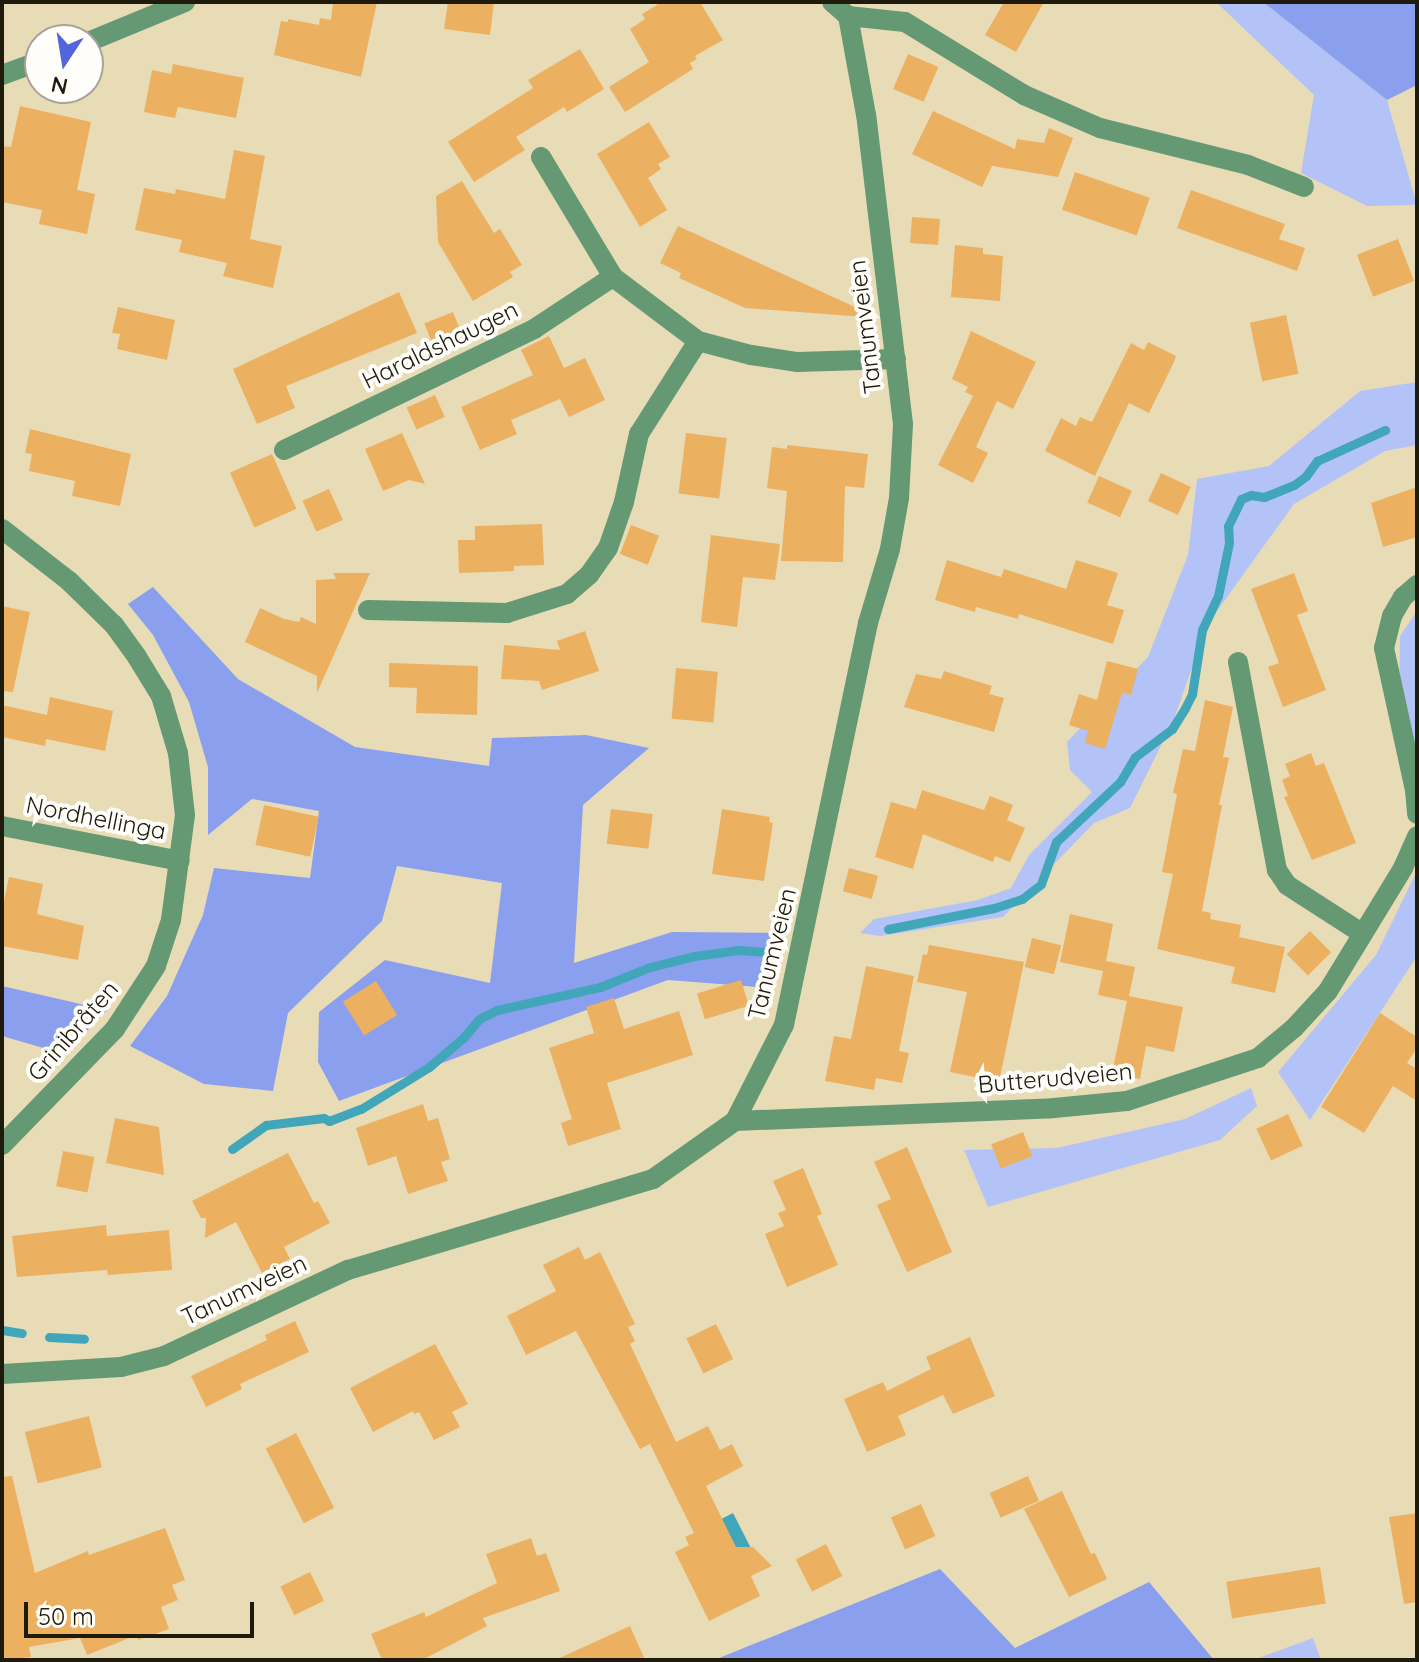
<!DOCTYPE html>
<html>
<head>
<meta charset="utf-8">
<style>
	body { margin:0 }
	#map { position:relative; width:1419px; height:1662px; overflow:hidden; background:#e8dcb7; font-family:Quicksand,sans-serif }
	div>[style] { position:absolute }
	[style*='--x'] { left:calc(var(--x)*1px); top:calc(var(--y)*1px); width:calc(var(--w)*1px); rotate:calc(var(--a)*1deg) }
	.green>* { inset:0; background:#b3c2f7 }
	.forest>* { inset:0; background:#8b9fef }
	.water>* { inset:0; background:#41a6b9; transform-origin:0 0 }
	.stream>* { height:9px; margin:-4.5px; padding:0 4.5px; transform-origin:4.5px; border-radius:4.5px; background:#41a6b9 }
	.building>* { inset:0; background:#ecb061; transform-origin:0 0 }
	.minor>* { height:20px; margin:-10px; padding:0 10px; transform-origin:10px; border-radius:10px; background:#649973 }
	span { translate:-50% -50%; white-space:nowrap; text-align:center; line-height:1.15; -webkit-text-stroke:8px #fffefa; paint-order:stroke }
	.street-label { font-size:24px; color:#1e1a0c }
	.frame { position:absolute; inset:0; border:4px solid #1e1a0c; pointer-events:none }
	.north { position:absolute; left:24px; top:24px; width:80px; height:80px; box-sizing:border-box; background:#fffefa; border:2px solid #a5a39b; border-radius:50%; rotate:192deg; font-size:22px; font-weight:700; line-height:32px; text-align:center; color:#1e1a0c }
	.north::after { content:''; display:block; margin:auto; width:28px; height:36px; background:#5265da; clip-path:polygon(50% 0,100% 100%,50% 72%,0 100%) }
	.scale { position:absolute; left:24px; top:1602px; width:230px; height:36px; box-sizing:border-box; border:4px solid #1e1a0c; border-top:0; padding-left:10px; font-size:24px; line-height:28px; white-space:nowrap; color:#1e1a0c; -webkit-text-stroke:6px #fffefa; paint-order:stroke }
</style>
</head>
<body>
<div id="map">
	<div class="green">
		<i style="clip-path:polygon(1216px 2px,1263px 2px,1387px 100px,1417px 205px,1367px 206px,1301px 173px,1314px 95px)"></i>
		<i style="clip-path:polygon(1417px 382px,1417px 445px,1385px 451px,1294px 504px,1207px 625px,1174px 719px,1130px 808px,1094px 823px,1003px 917px,880px 936px,860px 933px,874px 919px,978px 900px,1011px 888px,1029px 855px,1092px 792px,1070px 770px,1067px 742px,1148px 657px,1188px 555px,1197px 479px,1269px 466px,1360px 391px)"></i>
		<i style="clip-path:polygon(1417px 611px,1417px 763px,1399px 694px,1400px 636px)"></i>
		<i style="clip-path:polygon(1417px 871px,1417px 956px,1310px 1120px,1278px 1072px,1376px 955px)"></i>
		<i style="clip-path:polygon(1251px 1088px,1257px 1106px,1220px 1140px,988px 1207px,964px 1150px,1057px 1148px,1185px 1119px)"></i>
		<i style="clip-path:polygon(1313px 1638px,1321px 1660px,1253px 1660px)"></i>
	</div>
	<div class="forest">
		<i style="clip-path:polygon(1263px 2px,1417px 2px,1417px 85px,1387px 100px)"></i>
		<i style="clip-path:polygon(153px 587px,238px 679px,355px 747px,489px 766px,492px 738px,586px 735px,649px 748px,583px 805px,574px 963px,672px 932px,784px 933px,771px 988px,668px 980px,339px 1101px,318px 1062px,319px 1012px,385px 960px,490px 983px,502px 883px,397px 866px,382px 921px,288px 1013px,273px 1091px,204px 1084px,130px 1046px,167px 996px,203px 915px,214px 868px,310px 878px,319px 811px,252px 799px,208px 835px,208px 767px,189px 702px,153px 635px,128px 604px)"></i>
		<i style="clip-path:polygon(2px 986px,107px 1010px,64px 1054px,2px 1036px)"></i>
		<i style="clip-path:polygon(940px 1569px,1015px 1648px,1149px 1582px,1214px 1660px,714px 1660px)"></i>
	</div>
	<div class="water">
		<i style="left:733px;top:1513px;width:59px;height:28px;rotate:63deg"></i>
	</div>
	<div class="stream">
		<i style="--x:888;--y:929;--w:108;--a:-11.2"></i>
		<i style="--x:994;--y:908;--w:29;--a:-18"></i>
		<i style="--x:1022;--y:899;--w:24;--a:-38"></i>
		<i style="--x:1041;--y:884;--w:45;--a:-70.3"></i>
		<i style="--x:1056;--y:842;--w:88;--a:-43.2"></i>
		<i style="--x:1120;--y:782;--w:29;--a:-59"></i>
		<i style="--x:1135;--y:757;--w:46;--a:-37.1"></i>
		<i style="--x:1172;--y:729;--w:25;--a:-58"></i>
		<i style="--x:1185;--y:708;--w:16;--a:-63"></i>
		<i style="--x:1192;--y:694;--w:65;--a:-81.1"></i>
		<i style="--x:1202;--y:630;--w:38;--a:-65"></i>
		<i style="--x:1218;--y:596;--w:54;--a:-78.3"></i>
		<i style="--x:1229;--y:543;--w:17;--a:-93"></i>
		<i style="--x:1228;--y:526;--w:30;--a:-64"></i>
		<i style="--x:1241;--y:499;--w:11;--a:-22"></i>
		<i style="--x:1251;--y:495;--w:13;--a:9"></i>
		<i style="--x:1264;--y:497;--w:32;--a:-22"></i>
		<i style="--x:1294;--y:485;--w:15;--a:-37"></i>
		<i style="--x:1306;--y:476;--w:19;--a:-54"></i>
		<i style="--x:1317;--y:461;--w:75;--a:-24.5"></i>
		<i style="--x:232;--y:1149;--w:42;--a:-35.2"></i>
		<i style="--x:266;--y:1125;--w:58;--a:-6.9"></i>
		<i style="--x:324;--y:1118;--w:6;--a:31"></i>
		<i style="--x:329;--y:1121;--w:34;--a:-21"></i>
		<i style="--x:361;--y:1109;--w:80;--a:-31.7"></i>
		<i style="--x:429;--y:1067;--w:46;--a:-40.6"></i>
		<i style="--x:464;--y:1037;--w:23;--a:-50"></i>
		<i style="--x:479;--y:1019;--w:20;--a:-27"></i>
		<i style="--x:497;--y:1010;--w:106;--a:-12.6"></i>
		<i style="--x:600;--y:987;--w:54;--a:-21.8"></i>
		<i style="--x:650;--y:967;--w:45;--a:-14"></i>
		<i style="--x:694;--y:956;--w:45;--a:-7.6"></i>
		<i style="--x:739;--y:950;--w:31;--a:4"></i>
		<i style="--x:2;--y:1330;--w:20;--a:9"></i>
		<i style="--x:49;--y:1337;--w:35;--a:3"></i>
	</div>
	<div class="building">
		<i style="clip-path:polygon(333px 2px,377px 2px,361px 77px,274px 55px,281px 21px,288px 22px,288px 19px,319px 25px,320px 18px,331px 20px)"></i>
		<i style="clip-path:polygon(448px 2px,494px 2px,490px 35px,444px 29px)"></i>
		<i style="clip-path:polygon(662px 2px,700px 2px,723px 40px,695px 56px,697px 59px,690px 63px,693px 69px,625px 112px,609px 87px,649px 62px,630px 29px,645px 19px,642px 14px)"></i>
		<i style="clip-path:polygon(1004px 2px,1044px 2px,1016px 52px,985px 35px)"></i>
		<i style="clip-path:polygon(580px 49px,604px 89px,567px 112px,564px 107px,516px 137px,525px 150px,474px 182px,448px 142px,533px 88px,528px 80px)"></i>
		<i style="left:908px;top:54px;width:33px;height:38px;rotate:23deg"></i>
		<i style="clip-path:polygon(173px 64px,244px 78px,236px 118px,178px 107px,175px 118px,144px 112px,152px 70px,171px 74px)"></i>
		<i style="clip-path:polygon(20px 106px,91px 122px,77px 190px,95px 194px,87px 234px,39px 224px,42px 210px,2px 202px,2px 146px,11px 147px)"></i>
		<i style="clip-path:polygon(933px 111px,1015px 149px,1017px 139px,1044px 143px,1049px 128px,1073px 138px,1058px 177px,992px 166px,982px 187px,912px 154px)"></i>
		<i style="clip-path:polygon(649px 122px,670px 157px,658px 164px,661px 169px,648px 178px,667px 210px,640px 227px,597px 154px)"></i>
		<i style="clip-path:polygon(234px 150px,265px 156px,250px 239px,282px 246px,273px 288px,223px 276px,227px 263px,179px 252px,182px 240px,135px 230px,144px 188px,175px 194px,176px 189px,225px 199px)"></i>
		<i style="left:1075px;top:172px;width:79px;height:40px;rotate:19deg"></i>
		<i style="clip-path:polygon(462px 181px,494px 233px,500px 229px,522px 265px,510px 272px,513px 277px,473px 301px,438px 242px,436px 196px)"></i>
		<i style="clip-path:polygon(1191px 190px,1285px 224px,1279px 239px,1305px 248px,1297px 271px,1177px 228px)"></i>
		<i style="left:912px;top:217px;width:28px;height:26px;rotate:4deg"></i>
		<i style="clip-path:polygon(678px 226px,866px 312px,865px 317px,745px 308px,679px 278px,681px 273px,660px 263px)"></i>
		<i style="left:1398px;top:239px;width:45px;height:44px;rotate:69deg"></i>
		<i style="clip-path:polygon(955px 245px,983px 248px,983px 254px,1003px 256px,1000px 301px,951px 297px)"></i>
		<i style="clip-path:polygon(399px 292px,417px 333px,286px 386px,295px 408px,257px 424px,233px 369px)"></i>
		<i style="clip-path:polygon(118px 307px,175px 320px,167px 360px,117px 349px,120px 334px,112px 333px)"></i>
		<i style="left:453px;top:312px;width:31px;height:31px;rotate:68deg"></i>
		<i style="left:1286px;top:315px;width:60px;height:37px;rotate:78deg"></i>
		<i style="clip-path:polygon(971px 331px,1036px 362px,1013px 409px,997px 401px,976px 447px,988px 453px,973px 483px,938px 465px,973px 396px,965px 392px,968px 387px,952px 379px)"></i>
		<i style="clip-path:polygon(549px 336px,564px 368px,585px 358px,605px 400px,569px 417px,560px 399px,511px 420px,517px 434px,480px 450px,461px 407px,533px 375px,521px 350px)"></i>
		<i style="clip-path:polygon(1148px 342px,1176px 356px,1173px 364px,1149px 413px,1129px 403px,1095px 476px,1045px 451px,1061px 418px,1076px 426px,1080px 417px,1092px 422px,1131px 343px,1144px 350px)"></i>
		<i style="left:435px;top:395px;width:24px;height:31px;rotate:66deg"></i>
		<i style="clip-path:polygon(30px 429px,131px 454px,120px 506px,72px 496px,75px 481px,29px 471px,32px 454px,25px 453px)"></i>
		<i style="clip-path:polygon(402px 433px,425px 484px,409px 480px,383px 491px,365px 449px)"></i>
		<i style="left:686px;top:433px;width:41px;height:61px;rotate:7deg"></i>
		<i style="clip-path:polygon(787px 445px,868px 454px,864px 488px,845px 486px,843px 562px,781px 561px,787px 491px,767px 488px,772px 447px,787px 449px)"></i>
		<i style="left:272px;top:454px;width:60px;height:46px;rotate:66deg"></i>
		<i style="left:1161px;top:473px;width:33px;height:31px;rotate:25deg"></i>
		<i style="left:1099px;top:476px;width:36px;height:29px;rotate:24deg"></i>
		<i style="clip-path:polygon(1417px 487px,1417px 537px,1383px 547px,1371px 503px)"></i>
		<i style="left:329px;top:489px;width:34px;height:29px;rotate:66deg"></i>
		<i style="clip-path:polygon(542px 524px,544px 565px,514px 566px,514px 571px,459px 573px,458px 540px,475px 540px,475px 526px)"></i>
		<i style="left:631px;top:525px;width:30px;height:31px;rotate:21deg"></i>
		<i style="clip-path:polygon(711px 535px,780px 544px,775px 580px,743px 577px,737px 627px,701px 622px)"></i>
		<i style="clip-path:polygon(947px 560px,1001px 577px,1004px 569px,1066px 589px,1076px 560px,1118px 573px,1107px 605px,1124px 610px,1113px 644px,1019px 614px,1018px 619px,976px 607px,975px 612px,935px 600px)"></i>
		<i style="clip-path:polygon(333px 573px,370px 573px,317px 693px,317px 676px,245px 642px,260px 608px,284px 619px,299px 622px,301px 617px,316px 624px,316px 580px,336px 579px)"></i>
		<i style="clip-path:polygon(1294px 573px,1308px 611px,1297px 615px,1326px 690px,1283px 707px,1268px 667px,1279px 663px,1251px 589px)"></i>
		<i style="clip-path:polygon(2px 606px,30px 612px,13px 692px,2px 691px)"></i>
		<i style="clip-path:polygon(585px 631px,599px 671px,542px 690px,539px 681px,501px 679px,504px 645px,560px 650px,557px 641px)"></i>
		<i style="clip-path:polygon(1107px 661px,1138px 669px,1131px 695px,1122px 693px,1105px 749px,1085px 743px,1088px 731px,1069px 725px,1079px 694px,1097px 700px)"></i>
		<i style="clip-path:polygon(389px 663px,478px 666px,477px 715px,416px 713px,417px 688px,389px 687px)"></i>
		<i style="left:676px;top:668px;width:42px;height:51px;rotate:5deg"></i>
		<i style="clip-path:polygon(944px 671px,992px 686px,989px 694px,1004px 698px,994px 732px,904px 707px,916px 674px,941px 679px)"></i>
		<i style="clip-path:polygon(50px 697px,113px 711px,105px 751px,46px 739px,45px 746px,2px 737px,2px 705px,47px 715px)"></i>
		<i style="clip-path:polygon(1205px 700px,1233px 707px,1223px 757px,1229px 758px,1219px 805px,1222px 805px,1202px 911px,1211px 913px,1210px 919px,1241px 925px,1239px 937px,1285px 947px,1275px 993px,1231px 983px,1235px 967px,1157px 949px,1173px 874px,1162px 872px,1177px 794px,1173px 793px,1183px 749px,1195px 751px)"></i>
		<i style="clip-path:polygon(1311px 753px,1316px 766px,1324px 763px,1356px 843px,1312px 860px,1284px 797px,1288px 796px,1282px 780px,1290px 776px,1285px 764px)"></i>
		<i style="clip-path:polygon(922px 790px,984px 810px,990px 796px,1013px 805px,1007px 820px,1025px 828px,1010px 862px,995px 856px,993px 862px,923px 834px,913px 869px,875px 857px,891px 802px,916px 809px)"></i>
		<i style="left:264px;top:805px;width:56px;height:41px;rotate:12deg"></i>
		<i style="left:611px;top:809px;width:42px;height:35px;rotate:7deg"></i>
		<i style="clip-path:polygon(722px 809px,770px 817px,769px 822px,773px 823px,764px 881px,712px 874px)"></i>
		<i style="left:849px;top:868px;width:30px;height:24px;rotate:15deg"></i>
		<i style="clip-path:polygon(9px 877px,43px 884px,37px 914px,84px 926px,78px 960px,2px 946px,2px 910px)"></i>
		<i style="clip-path:polygon(1070px 914px,1113px 924px,1106px 961px,1135px 967px,1129px 996px,1183px 1007px,1174px 1052px,1146px 1046px,1140px 1079px,1112px 1073px,1127px 1001px,1098px 995px,1103px 971px,1060px 962px)"></i>
		<i style="left:1310px;top:931px;width:30px;height:33px;rotate:45deg"></i>
		<i style="left:1032px;top:938px;width:30px;height:30px;rotate:14deg"></i>
		<i style="clip-path:polygon(929px 945px,1024px 962px,999px 1082px,950px 1072px,967px 992px,917px 982px,923px 954px,927px 955px)"></i>
		<i style="clip-path:polygon(866px 966px,914px 976px,899px 1051px,909px 1053px,902px 1083px,876px 1078px,874px 1090px,825px 1081px,834px 1036px,851px 1039px)"></i>
		<i style="left:741px;top:980px;width:27px;height:46px;rotate:73deg"></i>
		<i style="left:376px;top:981px;width:40px;height:39px;rotate:58deg"></i>
		<i style="clip-path:polygon(614px 998px,624px 1029px,679px 1011px,693px 1055px,607px 1083px,621px 1129px,568px 1146px,561px 1123px,572px 1119px,549px 1048px,594px 1033px,586px 1007px)"></i>
		<i style="clip-path:polygon(1380px 1013px,1417px 1037px,1417px 1048px,1407px 1063px,1417px 1069px,1417px 1101px,1393px 1086px,1364px 1133px,1321px 1107px)"></i>
		<i style="clip-path:polygon(423px 1104px,428px 1121px,438px 1118px,450px 1159px,441px 1162px,448px 1181px,408px 1194px,396px 1156px,368px 1166px,356px 1128px)"></i>
		<i style="left:1288px;top:1114px;width:35px;height:35px;rotate:65deg"></i>
		<i style="clip-path:polygon(115px 1118px,159px 1127px,164px 1175px,106px 1163px)"></i>
		<i style="left:1023px;top:1132px;width:26px;height:34px;rotate:69deg"></i>
		<i style="clip-path:polygon(907px 1147px,952px 1252px,907px 1272px,877px 1205px,891px 1199px,874px 1162px)"></i>
		<i style="left:63px;top:1151px;width:32px;height:36px;rotate:11deg"></i>
		<i style="clip-path:polygon(288px 1153px,314px 1203px,318px 1201px,330px 1223px,284px 1247px,290px 1259px,262px 1273px,236px 1222px,205px 1238px,206px 1218px,201px 1218px,192px 1201px)"></i>
		<i style="clip-path:polygon(803px 1168px,822px 1214px,817px 1216px,838px 1265px,787px 1287px,765px 1234px,784px 1226px,778px 1213px,786px 1210px,773px 1181px)"></i>
		<i style="clip-path:polygon(106px 1225px,107px 1236px,169px 1230px,172px 1270px,108px 1275px,107px 1270px,17px 1277px,12px 1236px)"></i>
		<i style="clip-path:polygon(579px 1247px,585px 1260px,600px 1252px,635px 1324px,628px 1327px,635px 1341px,630px 1344px,676px 1442px,708px 1426px,720px 1450px,732px 1444px,743px 1466px,706px 1486px,736px 1547px,753px 1547px,772px 1566px,751px 1576px,760px 1596px,709px 1621px,675px 1552px,689px 1545px,685px 1537px,694px 1533px,650px 1444px,640px 1449px,576px 1331px,526px 1355px,507px 1316px,556px 1291px,543px 1265px)"></i>
		<i style="clip-path:polygon(295px 1321px,309px 1352px,240px 1384px,242px 1389px,206px 1407px,191px 1376px,267px 1340px,265px 1335px)"></i>
		<i style="left:716px;top:1324px;width:39px;height:33px;rotate:64deg"></i>
		<i style="clip-path:polygon(970px 1337px,995px 1396px,953px 1414px,943px 1395px,898px 1416px,906px 1435px,867px 1452px,844px 1399px,883px 1382px,887px 1391px,931px 1369px,926px 1357px)"></i>
		<i style="clip-path:polygon(435px 1344px,468px 1404px,452px 1412px,460px 1427px,434px 1440px,419px 1412px,414px 1414px,413px 1411px,373px 1432px,350px 1388px)"></i>
		<i style="left:89px;top:1416px;width:53px;height:66px;rotate:76deg"></i>
		<i style="left:296px;top:1433px;width:84px;height:34px;rotate:63deg"></i>
		<i style="clip-path:polygon(12px 1476px,35px 1573px,88px 1551px,89px 1555px,165px 1528px,185px 1580px,172px 1585px,178px 1600px,161px 1607px,169px 1629px,138px 1640px,137px 1635px,87px 1655px,80px 1638px,29px 1647px,31px 1657px,2px 1660px,2px 1477px)"></i>
		<i style="left:1028px;top:1476px;width:27px;height:42px;rotate:66deg"></i>
		<i style="clip-path:polygon(1062px 1491px,1091px 1554px,1095px 1553px,1107px 1579px,1069px 1597px,1024px 1509px)"></i>
		<i style="left:921px;top:1504px;width:35px;height:33px;rotate:66deg"></i>
		<i style="clip-path:polygon(1417px 1513px,1417px 1602px,1404px 1604px,1389px 1517px)"></i>
		<i style="clip-path:polygon(531px 1538px,537px 1556px,546px 1553px,560px 1591px,483px 1618px,487px 1626px,422px 1660px,382px 1660px,371px 1634px,424px 1612px,426px 1617px,497px 1583px,486px 1554px)"></i>
		<i style="left:826px;top:1544px;width:36px;height:34px;rotate:63deg"></i>
		<i style="left:1320px;top:1567px;width:37px;height:95px;rotate:81deg"></i>
		<i style="left:310px;top:1572px;width:32px;height:33px;rotate:64deg"></i>
		<i style="clip-path:polygon(630px 1626px,645px 1660px,555px 1660px)"></i>
	</div>
	<div class="minor">
		<i style="--x:848;--y:16;--w:57;--a:6"></i>
		<i style="--x:905;--y:22;--w:140;--a:31.5"></i>
		<i style="--x:1024;--y:95;--w:83;--a:23.5"></i>
		<i style="--x:1100;--y:128;--w:153;--a:14"></i>
		<i style="--x:1248;--y:165;--w:60;--a:21.4"></i>
		<i style="--x:88;--y:42;--w:105;--a:-22.4"></i>
		<i style="--x:2;--y:75;--w:40;--a:-20.2"></i>
		<i style="--x:541;--y:157;--w:140;--a:59"></i>
		<i style="--x:613;--y:277;--w:106;--a:37"></i>
		<i style="--x:698;--y:341;--w:55;--a:14.8"></i>
		<i style="--x:751;--y:355;--w:47;--a:8.7"></i>
		<i style="--x:797;--y:362;--w:99;--a:-1.7"></i>
		<i style="--x:284;--y:450;--w:278;--a:-25.8"></i>
		<i style="--x:534;--y:329;--w:95;--a:-33.4"></i>
		<i style="--x:2;--y:529;--w:85;--a:37.8"></i>
		<i style="--x:69;--y:581;--w:63;--a:44.4"></i>
		<i style="--x:114;--y:625;--w:39;--a:54"></i>
		<i style="--x:137;--y:657;--w:46;--a:58.4"></i>
		<i style="--x:161;--y:696;--w:59;--a:73.4"></i>
		<i style="--x:178;--y:753;--w:62;--a:83.6"></i>
		<i style="--x:185;--y:815;--w:106;--a:97.6"></i>
		<i style="--x:171;--y:920;--w:48;--a:108.1"></i>
		<i style="--x:156;--y:966;--w:75;--a:123.1"></i>
		<i style="--x:115;--y:1029;--w:162;--a:134.2"></i>
		<i style="--x:1417;--y:585;--w:18;--a:139"></i>
		<i style="--x:1403;--y:597;--w:22;--a:120"></i>
		<i style="--x:1392;--y:616;--w:33;--a:104"></i>
		<i style="--x:1384;--y:648;--w:145;--a:77.7"></i>
		<i style="--x:1415;--y:790;--w:24;--a:85"></i>
		<i style="--x:368;--y:610;--w:139;--a:1.2"></i>
		<i style="--x:507;--y:613;--w:63;--a:-17.6"></i>
		<i style="--x:567;--y:594;--w:29;--a:-41"></i>
		<i style="--x:589;--y:575;--w:33;--a:-55"></i>
		<i style="--x:608;--y:548;--w:49;--a:-70.8"></i>
		<i style="--x:624;--y:502;--w:70;--a:-77.6"></i>
		<i style="--x:639;--y:434;--w:110;--a:-57.6"></i>
		<i style="--x:1238;--y:662;--w:212;--a:79.4"></i>
		<i style="--x:1277;--y:870;--w:18;--a:56"></i>
		<i style="--x:1287;--y:885;--w:90;--a:32.8"></i>
		<i style="--x:2;--y:826;--w:181;--a:11.1"></i>
		<i style="--x:735;--y:1121;--w:319;--a:-2.3"></i>
		<i style="--x:1054;--y:1108;--w:73;--a:-5.5"></i>
		<i style="--x:1127;--y:1101;--w:138;--a:-18.2"></i>
		<i style="--x:1258;--y:1058;--w:47;--a:-39.8"></i>
		<i style="--x:1294;--y:1028;--w:50;--a:-47.4"></i>
		<i style="--x:1328;--y:991;--w:144;--a:-58.6"></i>
		<i style="--x:1403;--y:868;--w:35;--a:-66"></i>
		<i style="--x:2;--y:1374;--w:119;--a:-3.4"></i>
		<i style="--x:121;--y:1367;--w:44;--a:-14.3"></i>
		<i style="--x:164;--y:1356;--w:203;--a:-25.1"></i>
		<i style="--x:348;--y:1270;--w:318;--a:-16.6"></i>
		<i style="--x:653;--y:1179;--w:100;--a:-35.3"></i>
		<i style="--x:735;--y:1121;--w:108;--a:-63"></i>
		<i style="--x:784;--y:1025;--w:411;--a:-78.2"></i>
		<i style="--x:868;--y:623;--w:77;--a:-73.4"></i>
		<i style="--x:890;--y:549;--w:52;--a:-80"></i>
		<i style="--x:899;--y:498;--w:74;--a:-86.9"></i>
		<i style="--x:903;--y:424;--w:311;--a:-96.8"></i>
		<i style="--x:866;--y:115;--w:101;--a:-100.3"></i>
		<i style="--x:848;--y:16;--w:21;--a:-139"></i>
	</div>
	<div class="street-label">
		<span style="left:865px;top:327px;rotate:-97deg">Tanumveien</span>
		<span style="left:440px;top:345px;rotate:-26deg">Haraldshaugen</span>
		<span style="left:96px;top:818px;rotate:11deg">Nordhellinga</span>
		<span style="left:772px;top:954px;rotate:-76deg">Tanumveien</span>
		<span style="left:73px;top:1031px;rotate:-49deg">Grinibråten</span>
		<span style="left:1055px;top:1078px;rotate:-5deg">Butterudveien</span>
		<span style="left:244px;top:1290px;rotate:-25deg">Tanumveien</span>
	</div>
	<div class="frame"></div>
	<div class="north">N</div>
	<div class="scale">50 m</div>
</div>
</body>
</html>
